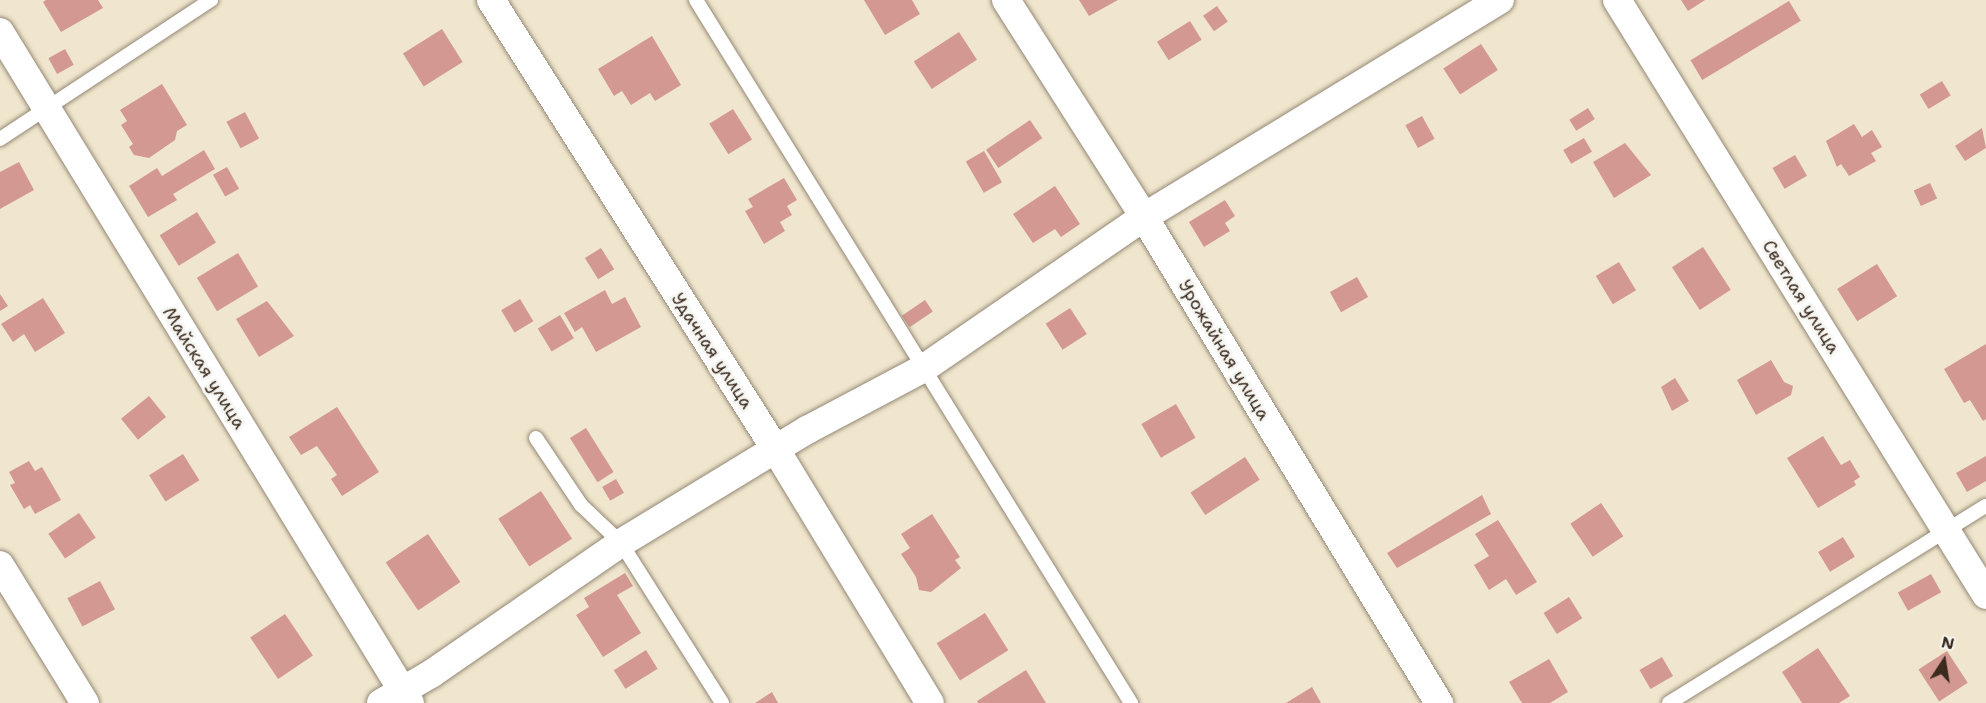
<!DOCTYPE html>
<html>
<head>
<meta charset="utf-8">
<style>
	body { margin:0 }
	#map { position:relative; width:1986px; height:703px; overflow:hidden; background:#efe6cd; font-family:"Shantell Sans",sans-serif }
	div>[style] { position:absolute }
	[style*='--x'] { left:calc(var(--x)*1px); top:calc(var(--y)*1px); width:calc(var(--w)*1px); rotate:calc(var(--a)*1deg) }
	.building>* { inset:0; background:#d39990; transform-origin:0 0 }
	.roads { filter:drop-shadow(0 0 2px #958876) drop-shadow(0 0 2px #958876) }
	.service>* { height:14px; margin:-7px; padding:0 7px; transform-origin:7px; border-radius:7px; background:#fff }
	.minor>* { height:28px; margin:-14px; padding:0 14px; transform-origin:14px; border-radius:14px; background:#fff }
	span { translate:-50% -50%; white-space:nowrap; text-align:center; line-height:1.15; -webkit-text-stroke:6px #f6f6f2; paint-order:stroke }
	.street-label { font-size:18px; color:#3b2a1e }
	.north { position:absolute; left:1914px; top:631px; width:60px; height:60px; -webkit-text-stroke:4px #f6f6f2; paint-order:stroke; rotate:12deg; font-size:16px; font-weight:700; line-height:24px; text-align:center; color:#3b2a1e }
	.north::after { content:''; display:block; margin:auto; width:21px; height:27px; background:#3b2a1e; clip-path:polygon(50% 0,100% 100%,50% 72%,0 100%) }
</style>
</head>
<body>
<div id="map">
	<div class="building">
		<i style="clip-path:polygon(46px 0,98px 0,103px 8px,61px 32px,43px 2px)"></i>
		<i style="clip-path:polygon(864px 0,912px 0,920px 14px,885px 35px)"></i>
		<i style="clip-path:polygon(1079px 0,1118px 0,1089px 16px)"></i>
		<i style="clip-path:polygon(1681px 0,1705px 0,1688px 11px)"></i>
		<i style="left:1789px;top:1px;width:23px;height:115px;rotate:59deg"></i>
		<i style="left:1217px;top:6px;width:19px;height:17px;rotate:55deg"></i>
		<i style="left:1190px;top:21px;width:22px;height:39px;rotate:58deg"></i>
		<i style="left:442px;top:29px;width:39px;height:46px;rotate:58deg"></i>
		<i style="left:959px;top:32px;width:33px;height:54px;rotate:57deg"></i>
		<i style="clip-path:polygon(652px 36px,681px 85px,655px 101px,650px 93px,631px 105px,622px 91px,614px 96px,598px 69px)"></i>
		<i style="left:1481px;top:44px;width:31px;height:45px;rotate:57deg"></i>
		<i style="left:65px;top:49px;width:18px;height:19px;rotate:61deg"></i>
		<i style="left:1942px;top:81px;width:17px;height:26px;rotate:59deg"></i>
		<i style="clip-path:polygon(162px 84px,187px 125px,177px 131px,175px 140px,149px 158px,134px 155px,129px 147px,133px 144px,121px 125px,127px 121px,120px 110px)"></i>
		<i style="left:1588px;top:108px;width:13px;height:22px;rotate:58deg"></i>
		<i style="left:733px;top:109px;width:36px;height:28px;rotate:58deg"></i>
		<i style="left:245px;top:112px;width:30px;height:21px;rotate:62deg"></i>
		<i style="left:1422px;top:116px;width:26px;height:19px;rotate:61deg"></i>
		<i style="left:1030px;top:120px;width:22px;height:53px;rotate:56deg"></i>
		<i style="clip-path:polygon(1854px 124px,1862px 137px,1872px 130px,1882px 147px,1871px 153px,1876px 161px,1849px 176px,1841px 164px,1837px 167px,1826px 141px)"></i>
		<i style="clip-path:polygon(1982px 128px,1986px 148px,1965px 161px,1955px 146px)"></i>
		<i style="left:1584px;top:138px;width:16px;height:24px;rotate:60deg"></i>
		<i style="clip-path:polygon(1625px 143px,1651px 175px,1614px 198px,1593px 162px)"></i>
		<i style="clip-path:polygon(204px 150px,215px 169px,173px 194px,177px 200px,148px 217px,129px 186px,157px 168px,162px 176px)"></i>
		<i style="left:984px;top:151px;width:36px;height:21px;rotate:60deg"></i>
		<i style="left:1795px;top:155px;width:24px;height:26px;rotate:60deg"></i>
		<i style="clip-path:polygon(19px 162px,34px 190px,0 209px,0 172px)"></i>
		<i style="left:227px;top:167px;width:25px;height:16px;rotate:61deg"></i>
		<i style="clip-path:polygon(784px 178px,797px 200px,787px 206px,792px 215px,780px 222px,785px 231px,764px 244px,745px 211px,753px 207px,748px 199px)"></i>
		<i style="left:1930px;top:183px;width:17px;height:18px;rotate:65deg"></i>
		<i style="clip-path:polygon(1055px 186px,1080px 224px,1061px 237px,1055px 229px,1033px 243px,1013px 214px)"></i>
		<i style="clip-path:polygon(1225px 200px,1235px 216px,1225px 223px,1230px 231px,1204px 247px,1189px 222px)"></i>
		<i style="left:197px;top:212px;width:36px;height:44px;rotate:58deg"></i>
		<i style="left:1703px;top:247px;width:51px;height:37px;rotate:57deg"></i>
		<i style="left:601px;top:248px;width:25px;height:19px;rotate:58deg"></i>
		<i style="left:238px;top:253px;width:39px;height:48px;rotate:59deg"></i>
		<i style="left:1619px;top:262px;width:33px;height:27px;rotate:59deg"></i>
		<i style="left:1877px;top:264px;width:38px;height:47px;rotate:58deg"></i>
		<i style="left:1357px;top:277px;width:23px;height:31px;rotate:61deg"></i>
		<i style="clip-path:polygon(605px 290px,612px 304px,625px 297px,641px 327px,596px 352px,582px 327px,575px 332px,564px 313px)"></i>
		<i style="clip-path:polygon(0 294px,8px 306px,0 311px)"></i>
		<i style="clip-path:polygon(43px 298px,65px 333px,35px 352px,24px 334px,13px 342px,1px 324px)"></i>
		<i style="left:520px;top:299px;width:26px;height:22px;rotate:59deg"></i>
		<i style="left:925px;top:300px;width:14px;height:28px;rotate:56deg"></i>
		<i style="clip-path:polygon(267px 301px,294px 336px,259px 357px,236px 319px)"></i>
		<i style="left:1070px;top:308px;width:31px;height:29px;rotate:57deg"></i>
		<i style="left:560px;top:315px;width:27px;height:26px;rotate:59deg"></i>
		<i style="clip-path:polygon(1986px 344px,1986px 419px,1983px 421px,1970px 400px,1964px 403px,1944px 369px)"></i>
		<i style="clip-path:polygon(1771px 360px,1784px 382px,1793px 386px,1791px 395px,1756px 415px,1737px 380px)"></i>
		<i style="clip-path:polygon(1675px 378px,1689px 401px,1672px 411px,1661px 387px)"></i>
		<i style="left:149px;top:396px;width:27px;height:36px;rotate:51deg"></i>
		<i style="left:1176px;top:404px;width:39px;height:40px;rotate:60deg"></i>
		<i style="clip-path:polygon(337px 407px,379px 472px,342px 496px,331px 479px,337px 475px,317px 446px,301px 455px,289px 437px)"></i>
		<i style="left:586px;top:428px;width:52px;height:19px;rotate:58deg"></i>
		<i style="clip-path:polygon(1823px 436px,1841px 465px,1850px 460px,1860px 477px,1854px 481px,1856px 485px,1818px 508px,1787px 458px)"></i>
		<i style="left:183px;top:454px;width:31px;height:40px;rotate:58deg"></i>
		<i style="clip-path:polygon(1986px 456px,1986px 481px,1967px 492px,1956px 473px)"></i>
		<i style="left:1245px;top:457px;width:27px;height:65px;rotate:57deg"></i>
		<i style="clip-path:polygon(29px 461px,35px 471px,42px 467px,61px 500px,35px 514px,30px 505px,24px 509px,10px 485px,15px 483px,9px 472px)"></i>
		<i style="left:616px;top:479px;width:16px;height:16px;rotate:60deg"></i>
		<i style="left:541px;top:491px;width:57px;height:51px;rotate:57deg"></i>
		<i style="clip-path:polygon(1482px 495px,1491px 514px,1397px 568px,1387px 553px)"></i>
		<i style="left:1601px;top:503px;width:40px;height:37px;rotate:56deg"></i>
		<i style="left:79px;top:513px;width:30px;height:37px;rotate:56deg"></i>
		<i style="clip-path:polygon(932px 514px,960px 557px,955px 560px,961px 568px,931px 592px,919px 590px,916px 577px,901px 554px,910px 548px,901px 534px)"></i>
		<i style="clip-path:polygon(1498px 520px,1537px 582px,1516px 595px,1506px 579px,1489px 590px,1474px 565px,1489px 556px,1475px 534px)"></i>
		<i style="left:428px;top:534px;width:58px;height:51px;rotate:56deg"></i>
		<i style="left:1843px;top:537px;width:23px;height:29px;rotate:59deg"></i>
		<i style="clip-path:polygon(625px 573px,633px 586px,617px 595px,641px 633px,603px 657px,576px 615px,589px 607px,584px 598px)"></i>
		<i style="left:1931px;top:574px;width:21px;height:38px;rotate:61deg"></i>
		<i style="left:100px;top:581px;width:32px;height:37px;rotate:62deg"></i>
		<i style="left:1569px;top:597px;width:25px;height:30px;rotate:58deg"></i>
		<i style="left:985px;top:613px;width:44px;height:57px;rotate:58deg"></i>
		<i style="left:285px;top:614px;width:50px;height:42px;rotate:56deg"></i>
		<i style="clip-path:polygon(1818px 648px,1850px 696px,1839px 703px,1802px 703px,1782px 672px)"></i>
		<i style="left:646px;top:650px;width:22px;height:38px;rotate:58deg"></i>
		<i style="left:1947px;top:651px;width:38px;height:34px;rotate:57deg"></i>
		<i style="left:1662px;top:657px;width:22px;height:26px;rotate:60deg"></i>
		<i style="clip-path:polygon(1549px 659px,1568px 692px,1550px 703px,1522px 703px,1509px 682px)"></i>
		<i style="clip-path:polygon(1026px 670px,1046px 703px,978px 703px,977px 701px)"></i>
		<i style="clip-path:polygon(1312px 687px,1321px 703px,1286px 703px)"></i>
		<i style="clip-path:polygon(772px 692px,778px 703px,755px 703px)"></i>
	</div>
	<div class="roads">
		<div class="service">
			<i style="--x:696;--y:0;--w:827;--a:58.25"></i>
			<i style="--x:0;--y:139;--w:253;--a:-33.4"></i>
			<i style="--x:536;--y:438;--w:81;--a:56.1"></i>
			<i style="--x:581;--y:505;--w:55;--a:43.5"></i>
			<i style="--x:621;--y:543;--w:189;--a:57.7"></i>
			<i style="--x:1669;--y:703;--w:373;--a:-31.9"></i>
		</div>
		<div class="minor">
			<i style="--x:491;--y:0;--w:533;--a:57.65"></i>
			<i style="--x:776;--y:450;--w:296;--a:58.7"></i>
			<i style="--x:1006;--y:0;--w:257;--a:57.5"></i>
			<i style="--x:1144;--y:217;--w:569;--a:58.74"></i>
			<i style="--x:1617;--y:0;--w:700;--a:58.19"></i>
			<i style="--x:0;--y:32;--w:786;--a:58.57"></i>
			<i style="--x:0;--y:565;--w:162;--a:58.4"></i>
			<i style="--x:381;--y:703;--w:58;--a:-30.1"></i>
			<i style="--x:431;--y:674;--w:231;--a:-34.6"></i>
			<i style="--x:621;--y:543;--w:218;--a:-31.3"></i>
			<i style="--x:807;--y:430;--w:132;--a:-27.9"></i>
			<i style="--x:924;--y:368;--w:267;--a:-34.5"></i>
			<i style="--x:1144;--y:217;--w:417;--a:-31.4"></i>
		</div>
	</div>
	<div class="street-label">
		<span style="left:1801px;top:297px;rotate:58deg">Светлая улица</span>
		<span style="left:1224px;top:350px;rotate:59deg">Урожайная улица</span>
		<span style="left:712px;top:351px;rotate:57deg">Удачная улица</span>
		<span style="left:204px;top:368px;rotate:58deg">Майская улица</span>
	</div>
	<div class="north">N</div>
</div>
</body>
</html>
